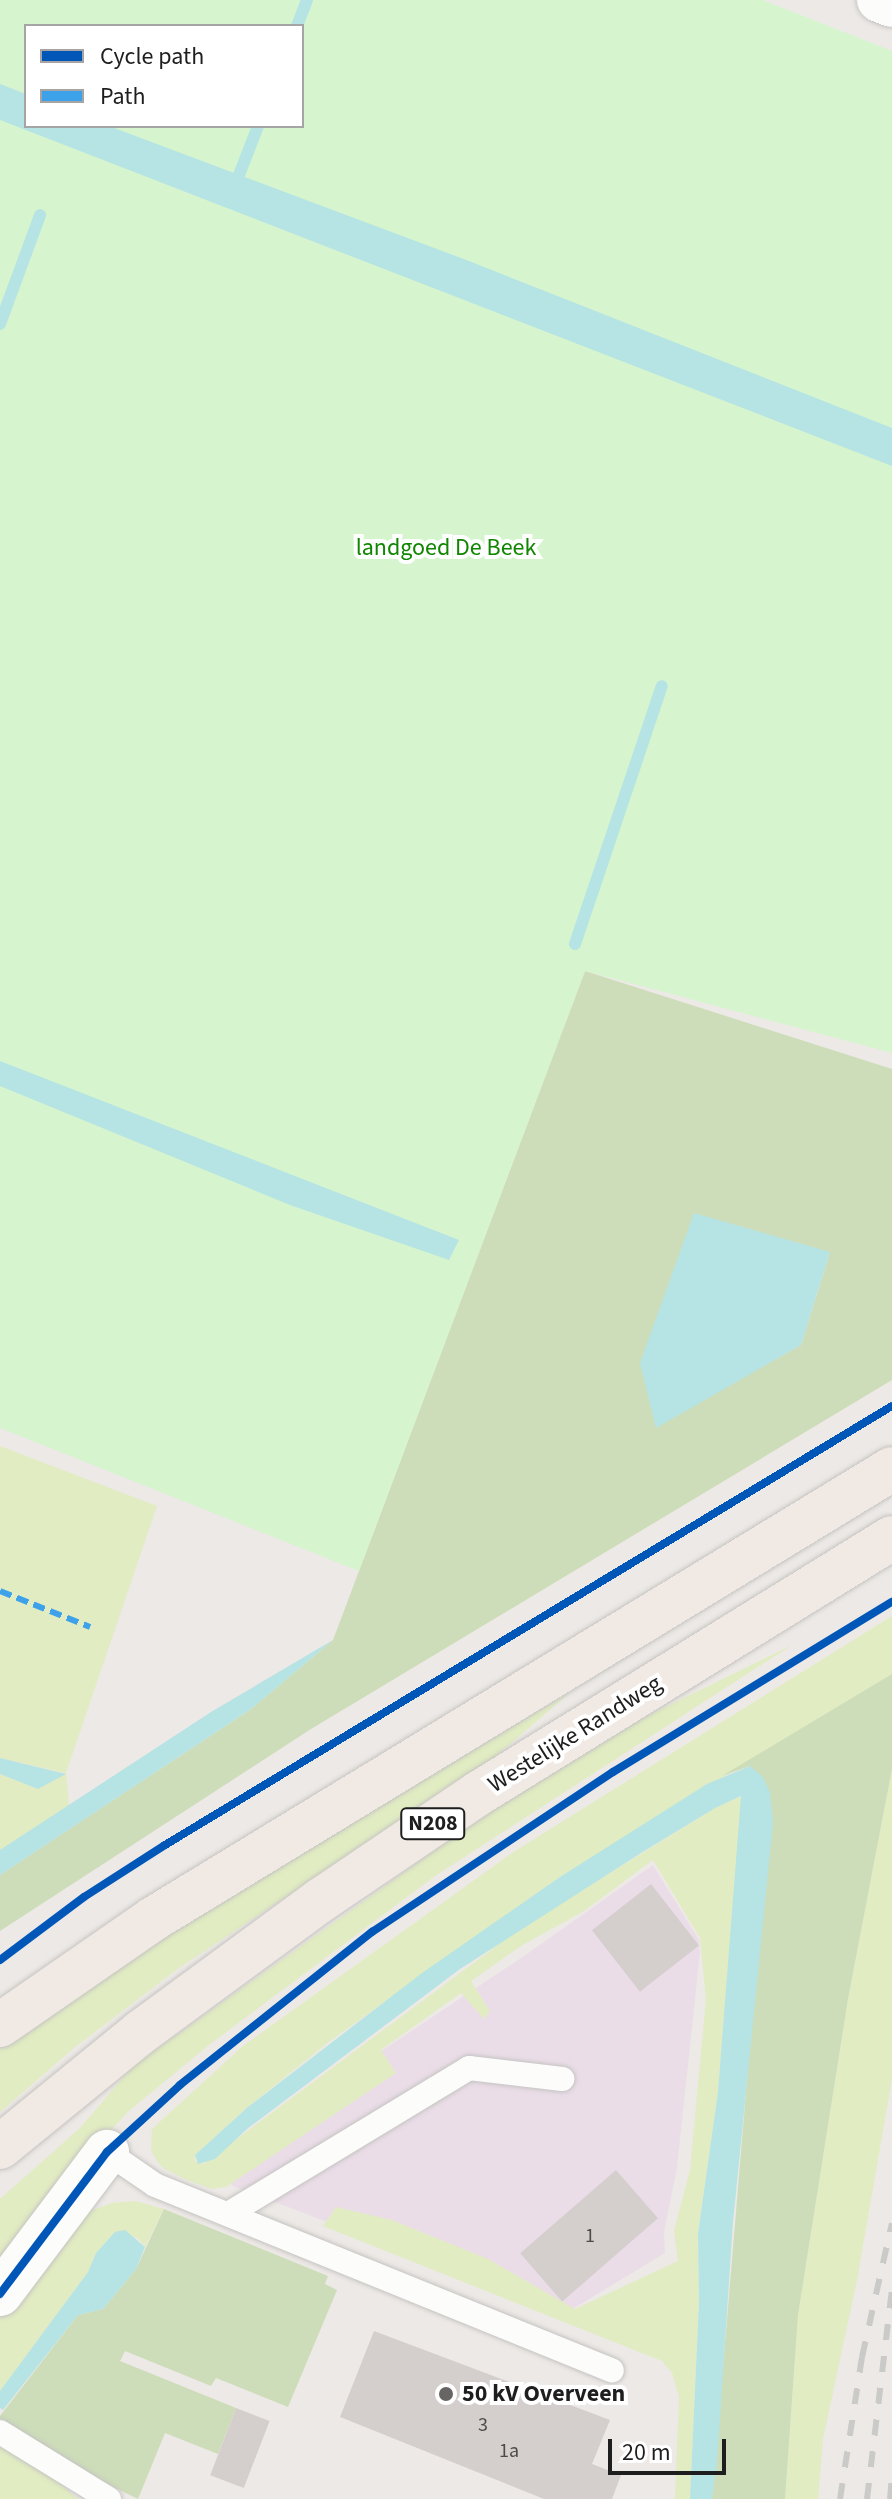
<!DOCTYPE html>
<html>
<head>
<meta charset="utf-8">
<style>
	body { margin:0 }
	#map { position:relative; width:892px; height:2499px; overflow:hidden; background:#ede9e6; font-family:"Source Sans 3",sans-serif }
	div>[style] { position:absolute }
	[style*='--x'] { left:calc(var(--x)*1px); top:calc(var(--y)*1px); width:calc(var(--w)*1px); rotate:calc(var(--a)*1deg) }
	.industrial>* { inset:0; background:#ebdde8 }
	.grass>* { inset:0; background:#e1ecc2 }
	.forest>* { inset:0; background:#cdddb9 }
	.park>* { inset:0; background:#d6f5cf }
	.water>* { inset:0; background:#b6e3e3 }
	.stream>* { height:12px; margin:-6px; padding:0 6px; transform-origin:6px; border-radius:6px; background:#b6e3e3 }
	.building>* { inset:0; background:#d4cfcd; transform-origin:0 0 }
	.roads { filter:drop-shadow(0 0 2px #c5c4c2) drop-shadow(0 0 2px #c5c4c2) }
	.service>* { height:24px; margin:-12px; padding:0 12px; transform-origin:12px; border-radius:12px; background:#fcfcfb }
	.minor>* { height:44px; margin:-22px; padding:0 22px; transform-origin:22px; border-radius:22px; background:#fcfcfb }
	.tertiary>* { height:44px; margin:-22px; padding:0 22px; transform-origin:22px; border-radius:22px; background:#fcfcfb }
	.primary>* { height:44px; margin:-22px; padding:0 22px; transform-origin:22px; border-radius:22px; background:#f1e9e3 }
	.rail>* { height:6px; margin-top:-3px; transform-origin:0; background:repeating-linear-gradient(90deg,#cacac9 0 16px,transparent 0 32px) }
	.quiet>* { height:6px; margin-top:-3px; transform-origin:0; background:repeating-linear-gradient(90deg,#3da2ea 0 12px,transparent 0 18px) }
	.cycleway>* { height:8px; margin:-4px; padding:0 4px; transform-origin:4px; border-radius:4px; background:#0057b8 }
	.dots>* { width:22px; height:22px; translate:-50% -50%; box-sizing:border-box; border:4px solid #fff; border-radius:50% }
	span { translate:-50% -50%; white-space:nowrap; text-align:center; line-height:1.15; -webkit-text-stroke:8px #fff; paint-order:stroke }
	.number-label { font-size:20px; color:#4c4b4b }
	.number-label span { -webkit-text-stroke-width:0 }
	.shield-label span { padding:2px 6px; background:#fff; border:2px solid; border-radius:6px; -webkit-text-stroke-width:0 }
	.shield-label { font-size:22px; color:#1e1e1e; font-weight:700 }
	.park-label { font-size:24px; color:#118602 }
	.street-label { font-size:24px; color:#1e1e1e }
	.poi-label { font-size:24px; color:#1e1e1e; font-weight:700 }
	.left { translate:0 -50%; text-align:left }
	.legend { position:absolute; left:24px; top:24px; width:280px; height:104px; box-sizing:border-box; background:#fff; border:2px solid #a5a5a5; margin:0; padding:10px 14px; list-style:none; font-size:24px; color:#1e1e1e }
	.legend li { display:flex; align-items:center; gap:16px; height:40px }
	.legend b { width:40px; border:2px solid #a5a5a5 }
	.scale { position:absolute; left:608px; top:2439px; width:118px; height:36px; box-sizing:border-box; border:4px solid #1e1e1e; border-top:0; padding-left:10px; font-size:24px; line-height:28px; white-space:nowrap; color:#1e1e1e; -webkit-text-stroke:6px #fff; paint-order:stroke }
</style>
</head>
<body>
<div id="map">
	<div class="industrial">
		<i style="clip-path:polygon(653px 1865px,699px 1940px,700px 1952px,677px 2168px,664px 2232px,665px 2253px,566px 2313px,233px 2186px,216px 2161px,524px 1956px)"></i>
	</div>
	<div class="grass">
		<i style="clip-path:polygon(0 1446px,157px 1506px,66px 1773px,69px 1805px,0 1852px,0 1774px,38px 1789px,65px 1773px,0 1758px)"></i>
		<i style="clip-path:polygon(892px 1616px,892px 1674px,560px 1877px,330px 2041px,248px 2107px,195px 2155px,195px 2161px,203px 2164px,518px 1930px,715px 1808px,742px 1796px,718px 2092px,698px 2234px,699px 2303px,690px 2499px,675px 2499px,679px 2396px,672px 2373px,662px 2361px,323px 2226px,336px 2207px,392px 2220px,488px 2259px,575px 2309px,678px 2261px,674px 2231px,690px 2170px,706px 1999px,700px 1938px,653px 1860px,584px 1911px,521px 1946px,471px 1981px,490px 2011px,484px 2019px,461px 1993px,381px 2050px,396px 2073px,226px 2187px,212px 2189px,187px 2180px,163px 2168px,157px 2161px,151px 2151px,152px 2129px,243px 2046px,515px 1851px)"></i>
		<i style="clip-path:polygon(792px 1645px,435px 1876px,209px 2045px,130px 2110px,72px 2170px,0 2259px,0 2199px,80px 2128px,132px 2067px,480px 1818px,643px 1718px)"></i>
		<i style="clip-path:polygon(571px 1692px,489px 1762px,179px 1968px,74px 2048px,0 2112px,0 2049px,190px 1918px)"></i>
		<i style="clip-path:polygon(892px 1769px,892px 2079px,857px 2280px,823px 2439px,818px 2499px,785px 2499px,798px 2315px,848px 1999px)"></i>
		<i style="clip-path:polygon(135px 2201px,164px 2209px,145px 2247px,138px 2238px,115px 2232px,96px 2253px,88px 2272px,0 2391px,0 2310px,82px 2214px,112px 2203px)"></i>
		<i style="clip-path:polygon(0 2445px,60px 2483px,78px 2499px,0 2499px)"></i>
	</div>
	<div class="forest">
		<i style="clip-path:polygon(evenodd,585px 971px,892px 1069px,892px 1380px,311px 1729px,0 1931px,0 1875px,251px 1709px,333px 1640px,585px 971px,830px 1252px,801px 1345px,765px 1365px,830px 1252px)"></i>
		<i style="clip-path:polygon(892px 1674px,892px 1769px,848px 1999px,798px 2315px,785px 2499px,712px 2499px,756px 1972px,750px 1766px,722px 1776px)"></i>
		<i style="clip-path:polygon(164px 2209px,328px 2276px,325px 2284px,337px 2290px,288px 2407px,216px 2378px,211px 2386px,125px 2351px,120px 2361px,236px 2408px,218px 2454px,165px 2433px,138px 2499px,75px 2468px,0 2422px,0 2416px,78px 2315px,103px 2309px,136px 2269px)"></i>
	</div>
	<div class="park">
		<i style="clip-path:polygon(evenodd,0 0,763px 0,892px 51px,892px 1053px,585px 971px,359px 1571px,0 1428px,0 0,26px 26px,302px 26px,302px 126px,26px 126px,26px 26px)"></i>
	</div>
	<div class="water">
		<i style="clip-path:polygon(0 84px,26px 94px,26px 126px,109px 126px,469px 261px,892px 428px,892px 466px,0 120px)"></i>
		<i style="clip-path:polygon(0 1061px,459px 1240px,449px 1260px,290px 1205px,0 1086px)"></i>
		<i style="clip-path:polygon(694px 1213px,830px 1252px,801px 1345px,656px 1428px,640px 1363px)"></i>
		<i style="clip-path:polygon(333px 1640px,251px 1709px,0 1875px,0 1850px,211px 1712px)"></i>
		<i style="clip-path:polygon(0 1758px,66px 1774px,38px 1789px,0 1774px)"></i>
		<i style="clip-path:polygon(750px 1766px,762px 1776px,770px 1792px,773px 1823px,733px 2222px,717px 2463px,712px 2499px,690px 2499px,699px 2303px,698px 2234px,718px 2092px,741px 1796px,715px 1808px,641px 1853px,460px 1969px,247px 2129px,215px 2159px,198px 2164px,195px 2155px,248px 2107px,422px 1973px,560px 1877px,707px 1784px)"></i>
		<i style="clip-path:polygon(125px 2230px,145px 2247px,136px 2269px,103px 2309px,78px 2315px,3px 2410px,0 2408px,0 2391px,88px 2272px,96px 2253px,115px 2232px)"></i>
	</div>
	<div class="stream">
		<i style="--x:297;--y:26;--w:28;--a:-69"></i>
		<i style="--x:239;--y:175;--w:53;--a:-68.8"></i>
		<i style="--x:0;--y:324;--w:116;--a:-69.8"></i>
		<i style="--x:575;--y:944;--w:272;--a:-71.4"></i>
	</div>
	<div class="building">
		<i style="left:651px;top:1884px;width:78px;height:75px;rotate:52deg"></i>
		<i style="left:616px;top:2170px;width:64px;height:127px;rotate:49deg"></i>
		<i style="clip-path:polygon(374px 2331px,610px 2420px,592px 2464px,621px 2475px,612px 2499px,544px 2499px,340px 2417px)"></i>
		<i style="left:236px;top:2408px;width:36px;height:72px;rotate:21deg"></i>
	</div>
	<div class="roads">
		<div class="service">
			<i style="--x:107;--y:2152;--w:58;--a:34.5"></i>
			<i style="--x:155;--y:2185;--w:493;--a:22.1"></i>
			<i style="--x:228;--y:2214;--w:282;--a:-31.2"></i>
			<i style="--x:469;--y:2068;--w:94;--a:6.7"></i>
			<i style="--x:0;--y:2432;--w:128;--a:31.6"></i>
		</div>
		<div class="minor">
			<i style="--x:0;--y:2294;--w:178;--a:-53"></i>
		</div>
		<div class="tertiary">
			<i style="--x:879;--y:0;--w:14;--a:21"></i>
		</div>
		<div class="primary">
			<i style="--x:0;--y:2025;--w:186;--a:-34.7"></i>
			<i style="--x:153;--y:1919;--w:865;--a:-31.34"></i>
			<i style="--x:0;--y:2147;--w:182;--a:-39.2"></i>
			<i style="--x:141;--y:2032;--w:223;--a:-36.3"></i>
			<i style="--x:321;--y:1900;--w:191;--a:-34.1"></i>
			<i style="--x:479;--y:1793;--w:485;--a:-31.7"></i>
		</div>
	</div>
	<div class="rail">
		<i style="--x:840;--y:2499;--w:144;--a:-81.2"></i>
		<i style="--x:862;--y:2357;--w:137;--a:-77.4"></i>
		<i style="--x:867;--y:2499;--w:210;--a:-83.2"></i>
		<i style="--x:890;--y:2499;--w:23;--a:-85"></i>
	</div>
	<div class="quiet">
		<i style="--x:0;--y:1591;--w:97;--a:21.8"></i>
	</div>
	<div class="cycleway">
		<i style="--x:0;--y:1960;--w:105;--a:-36.9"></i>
		<i style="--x:84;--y:1897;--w:96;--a:-32.7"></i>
		<i style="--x:165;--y:1845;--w:849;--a:-31.13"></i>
		<i style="--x:0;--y:2294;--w:178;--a:-53"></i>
		<i style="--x:107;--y:2152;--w:99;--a:-42.5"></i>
		<i style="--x:180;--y:2085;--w:246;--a:-38.6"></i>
		<i style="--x:372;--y:1932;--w:289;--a:-33.6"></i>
		<i style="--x:613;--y:1772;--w:327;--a:-31.4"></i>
	</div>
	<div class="dots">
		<i style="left:446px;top:2394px;background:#666564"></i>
	</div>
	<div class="number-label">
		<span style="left:590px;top:2236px">1</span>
		<span style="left:483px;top:2425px">3</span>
		<span style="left:509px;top:2451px">1a</span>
	</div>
	<div class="shield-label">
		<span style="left:433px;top:1824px">N208</span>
	</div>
	<div class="park-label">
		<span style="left:446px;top:548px">landgoed De Beek</span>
	</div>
	<div class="street-label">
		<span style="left:575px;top:1734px;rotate:-32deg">Westelijke Randweg</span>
	</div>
	<div class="poi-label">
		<span class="left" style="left:462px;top:2394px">50 kV Overveen</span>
	</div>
	<ul class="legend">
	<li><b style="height:10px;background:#0057b8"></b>Cycle path</li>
	<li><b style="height:10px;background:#3da2ea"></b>Path</li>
	</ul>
	<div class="scale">20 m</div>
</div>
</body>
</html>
